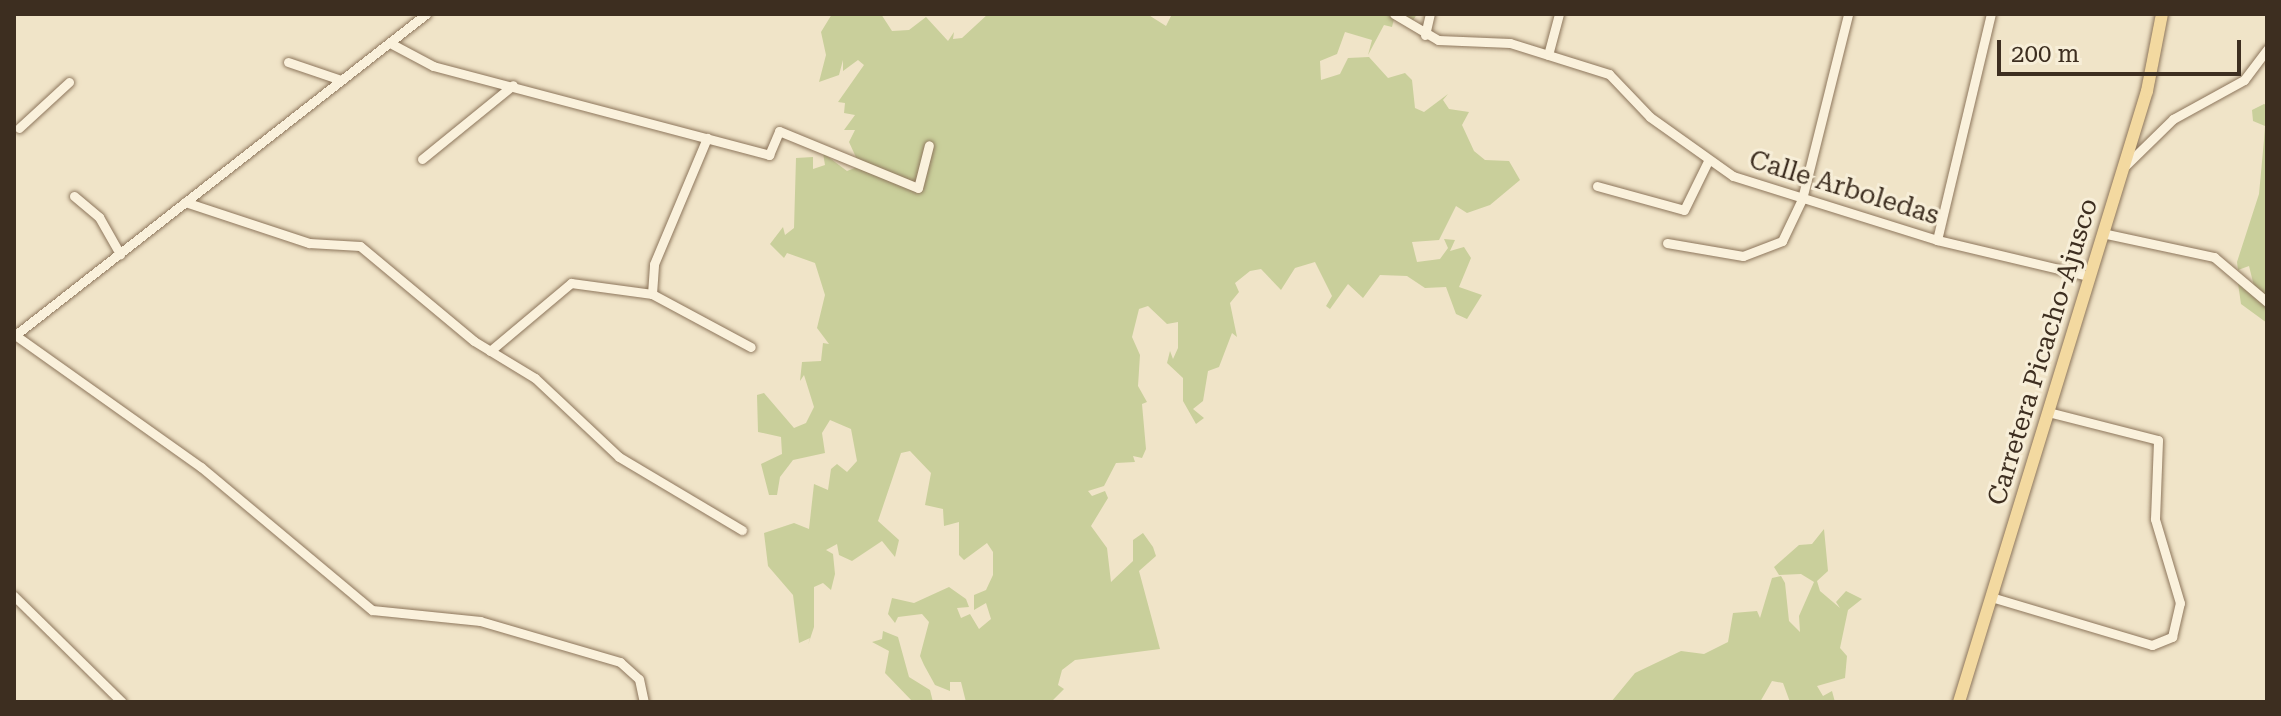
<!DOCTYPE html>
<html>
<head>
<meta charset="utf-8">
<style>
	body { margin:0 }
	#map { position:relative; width:2281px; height:716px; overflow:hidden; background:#f0e4c8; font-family:"Roboto Serif",serif }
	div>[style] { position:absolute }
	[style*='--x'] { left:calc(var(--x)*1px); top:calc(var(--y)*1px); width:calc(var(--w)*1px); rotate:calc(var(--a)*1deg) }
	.green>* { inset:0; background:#c9cf9b }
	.roads { filter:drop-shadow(0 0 2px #8d765c) drop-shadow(0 0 2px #8d765c) }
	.minor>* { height:9px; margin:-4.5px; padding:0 4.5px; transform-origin:4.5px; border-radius:4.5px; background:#faf1dc }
	.major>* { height:12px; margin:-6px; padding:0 6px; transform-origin:6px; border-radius:6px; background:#f3d9a0 }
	span { translate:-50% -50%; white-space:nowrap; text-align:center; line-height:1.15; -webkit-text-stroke:6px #f7eed8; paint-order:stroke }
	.street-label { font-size:26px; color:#3d2e20 }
	.frame { position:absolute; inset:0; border:16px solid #3d2e20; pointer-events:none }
	.scale { position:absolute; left:1997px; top:40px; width:244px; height:36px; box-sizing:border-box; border:4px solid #3d2e20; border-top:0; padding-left:10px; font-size:24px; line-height:28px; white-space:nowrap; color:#3d2e20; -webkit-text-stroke:6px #f7eed8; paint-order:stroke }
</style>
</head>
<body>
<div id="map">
	<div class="green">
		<i style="clip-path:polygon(832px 14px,881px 14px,892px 31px,909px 30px,926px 17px,948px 41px,954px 32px,953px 39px,962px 38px,988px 14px,1147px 14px,1166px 26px,1172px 14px,1417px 14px,1409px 27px,1394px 19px,1392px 27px,1384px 25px,1368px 55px,1372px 40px,1345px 32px,1337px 54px,1320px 61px,1321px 80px,1340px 74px,1348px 58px,1369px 57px,1388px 78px,1405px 73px,1412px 80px,1415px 108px,1424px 112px,1448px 94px,1443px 100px,1449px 109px,1469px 112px,1462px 125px,1474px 151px,1485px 160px,1509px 161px,1520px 180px,1490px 205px,1467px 213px,1456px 206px,1439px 240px,1412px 242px,1417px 262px,1440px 259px,1448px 248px,1444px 239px,1455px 240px,1450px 251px,1464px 247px,1471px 258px,1459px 287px,1482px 295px,1467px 319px,1456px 314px,1446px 287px,1425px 288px,1407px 276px,1380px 275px,1363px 298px,1348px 284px,1330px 309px,1326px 306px,1332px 296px,1315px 262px,1295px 268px,1281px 290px,1261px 269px,1250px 271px,1235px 283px,1239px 292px,1230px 303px,1237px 337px,1232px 333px,1219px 367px,1208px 371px,1203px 401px,1193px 409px,1204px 418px,1196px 424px,1183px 401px,1183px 378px,1167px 363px,1170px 351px,1173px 359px,1178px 348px,1178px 322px,1167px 324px,1148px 306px,1139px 309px,1132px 337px,1140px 355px,1138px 386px,1147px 402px,1142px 404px,1146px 449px,1142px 458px,1133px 456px,1135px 462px,1116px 463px,1104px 486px,1088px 491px,1092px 496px,1105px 491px,1108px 498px,1091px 526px,1107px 548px,1111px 582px,1133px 561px,1133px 540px,1143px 533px,1153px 547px,1156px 556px,1139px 571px,1160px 649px,1075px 660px,1062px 670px,1058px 685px,1064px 689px,1051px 702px,966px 702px,961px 682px,950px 682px,950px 691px,935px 685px,924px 665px,920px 656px,929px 622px,922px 614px,898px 617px,895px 623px,888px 614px,892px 598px,914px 603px,949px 587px,966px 599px,969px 607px,957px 608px,961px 618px,970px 614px,979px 629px,991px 619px,986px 603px,974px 610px,974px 595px,986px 590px,993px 575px,993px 552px,987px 543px,964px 560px,959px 555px,959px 522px,944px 526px,943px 509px,925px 505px,931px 473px,910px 451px,901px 453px,878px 521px,899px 540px,895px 557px,882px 541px,852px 561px,839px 555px,837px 544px,826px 550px,833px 554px,835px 574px,831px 590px,823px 583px,814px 587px,814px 627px,808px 645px,810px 638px,799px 643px,793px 595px,768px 566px,764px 533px,794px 523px,809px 529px,814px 484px,828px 490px,831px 469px,837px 464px,847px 472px,857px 461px,851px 429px,830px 420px,822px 433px,825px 453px,793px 460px,780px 477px,777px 495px,769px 495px,761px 464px,782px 454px,781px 437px,758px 432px,757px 395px,764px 393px,794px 428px,806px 423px,814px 407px,804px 375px,800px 381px,802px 362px,821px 361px,823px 343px,829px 344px,817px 328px,825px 295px,815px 263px,787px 253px,784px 258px,770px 244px,783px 227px,785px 235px,794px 228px,796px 158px,813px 157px,813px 169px,825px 165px,823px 153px,847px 171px,860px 166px,849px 142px,855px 130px,844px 130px,855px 115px,844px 113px,845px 103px,838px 102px,864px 65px,858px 60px,843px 71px,843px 60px,839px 75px,819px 82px,826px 55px,821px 32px)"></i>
		<i style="clip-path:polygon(2264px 104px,2267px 105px,2267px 323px,2241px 304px,2238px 283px,2255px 290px,2249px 266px,2238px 270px,2237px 262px,2259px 194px,2264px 140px,2265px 126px,2253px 121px,2252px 110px)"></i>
		<i style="clip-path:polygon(1824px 529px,1828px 571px,1817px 581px,1820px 591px,1840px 608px,1836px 602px,1846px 591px,1862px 599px,1848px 610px,1840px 648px,1847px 656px,1845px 678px,1817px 686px,1823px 696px,1832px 691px,1835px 702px,1790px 702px,1783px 683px,1772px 681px,1760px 702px,1611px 702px,1635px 673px,1681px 651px,1704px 654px,1728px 642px,1733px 613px,1757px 611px,1760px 618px,1772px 578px,1781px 576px,1785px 583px,1789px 621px,1800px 632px,1799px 616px,1814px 582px,1801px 574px,1779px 575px,1774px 567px,1799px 545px,1812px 544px)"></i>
		<i style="clip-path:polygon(883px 631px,898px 637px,909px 677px,930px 690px,933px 702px,913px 702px,885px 673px,889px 651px,872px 642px,882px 639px)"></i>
	</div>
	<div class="roads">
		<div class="minor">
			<i style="--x:1394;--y:14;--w:51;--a:30.6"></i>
			<i style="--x:1438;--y:40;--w:72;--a:2.4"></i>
			<i style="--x:1510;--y:43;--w:104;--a:17.4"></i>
			<i style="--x:1609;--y:74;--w:59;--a:46.4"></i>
			<i style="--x:1650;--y:117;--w:102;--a:35.4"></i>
			<i style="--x:1733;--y:176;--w:214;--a:17.4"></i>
			<i style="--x:1937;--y:240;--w:155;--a:13.4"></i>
			<i style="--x:1425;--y:35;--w:22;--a:-77"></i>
			<i style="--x:390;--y:43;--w:49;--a:28.1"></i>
			<i style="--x:433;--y:66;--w:348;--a:14.8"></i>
			<i style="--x:769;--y:155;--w:26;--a:-67"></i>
			<i style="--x:779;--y:131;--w:150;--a:22.3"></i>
			<i style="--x:918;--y:188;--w:44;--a:-75.7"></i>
			<i style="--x:1548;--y:55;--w:42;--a:-75"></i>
			<i style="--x:288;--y:62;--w:56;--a:18.8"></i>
			<i style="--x:19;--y:128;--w:68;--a:-42.6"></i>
			<i style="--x:422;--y:159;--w:117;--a:-39.1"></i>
			<i style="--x:2124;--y:167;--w:69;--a:-44.4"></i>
			<i style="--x:2173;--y:119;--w:81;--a:-28.8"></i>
			<i style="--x:2244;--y:80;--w:39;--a:-53"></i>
			<i style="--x:1597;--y:186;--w:90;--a:15.4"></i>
			<i style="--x:1684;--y:210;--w:55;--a:-63.9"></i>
			<i style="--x:74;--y:196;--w:33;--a:40"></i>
			<i style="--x:99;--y:217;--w:43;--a:60.4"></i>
			<i style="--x:185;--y:202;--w:131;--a:18.3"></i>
			<i style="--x:309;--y:243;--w:51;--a:3.4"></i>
			<i style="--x:360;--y:246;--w:148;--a:39.8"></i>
			<i style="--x:474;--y:341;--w:71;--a:31.2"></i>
			<i style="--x:535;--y:378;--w:115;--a:43.2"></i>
			<i style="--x:619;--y:457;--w:143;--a:30.7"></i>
			<i style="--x:2102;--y:233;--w:115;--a:12.1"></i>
			<i style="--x:2214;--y:257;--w:70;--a:40.3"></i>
			<i style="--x:1937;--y:240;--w:232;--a:-76.6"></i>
			<i style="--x:1667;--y:243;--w:77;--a:9.7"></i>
			<i style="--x:1743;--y:256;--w:42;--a:-21"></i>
			<i style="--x:1782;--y:241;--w:47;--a:-64.5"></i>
			<i style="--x:1802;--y:199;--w:191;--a:-76"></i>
			<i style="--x:652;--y:294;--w:30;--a:-86"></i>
			<i style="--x:654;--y:264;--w:137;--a:-67.2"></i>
			<i style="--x:15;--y:335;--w:228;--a:35.4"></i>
			<i style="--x:201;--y:467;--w:223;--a:39.9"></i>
			<i style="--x:372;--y:610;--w:109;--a:5.8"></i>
			<i style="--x:480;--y:621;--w:146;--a:16.3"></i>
			<i style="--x:620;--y:662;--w:25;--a:42"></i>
			<i style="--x:639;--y:679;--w:24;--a:78"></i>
			<i style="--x:14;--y:336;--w:523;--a:-38.01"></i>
			<i style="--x:490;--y:351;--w:106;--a:-40"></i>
			<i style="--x:571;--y:283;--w:82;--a:7.7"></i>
			<i style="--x:652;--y:294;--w:112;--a:28.2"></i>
			<i style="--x:14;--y:596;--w:151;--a:44.5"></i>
			<i style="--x:1991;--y:597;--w:168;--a:16.6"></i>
			<i style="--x:2152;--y:645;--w:22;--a:-22"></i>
			<i style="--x:2172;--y:637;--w:35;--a:-77"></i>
			<i style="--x:2180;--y:603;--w:88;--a:-106.6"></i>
			<i style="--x:2155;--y:519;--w:79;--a:-87.8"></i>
			<i style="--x:2158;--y:440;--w:114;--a:-165.7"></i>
		</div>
		<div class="major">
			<i style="--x:1959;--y:702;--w:639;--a:-72.9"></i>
			<i style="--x:2147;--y:91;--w:78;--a:-79"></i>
		</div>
	</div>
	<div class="street-label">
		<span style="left:1844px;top:188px;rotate:17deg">Calle Arboledas</span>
		<span style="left:2043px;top:352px;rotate:-73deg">Carretera Picacho-Ajusco</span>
	</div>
	<div class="frame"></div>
	<div class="scale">200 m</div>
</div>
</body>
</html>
